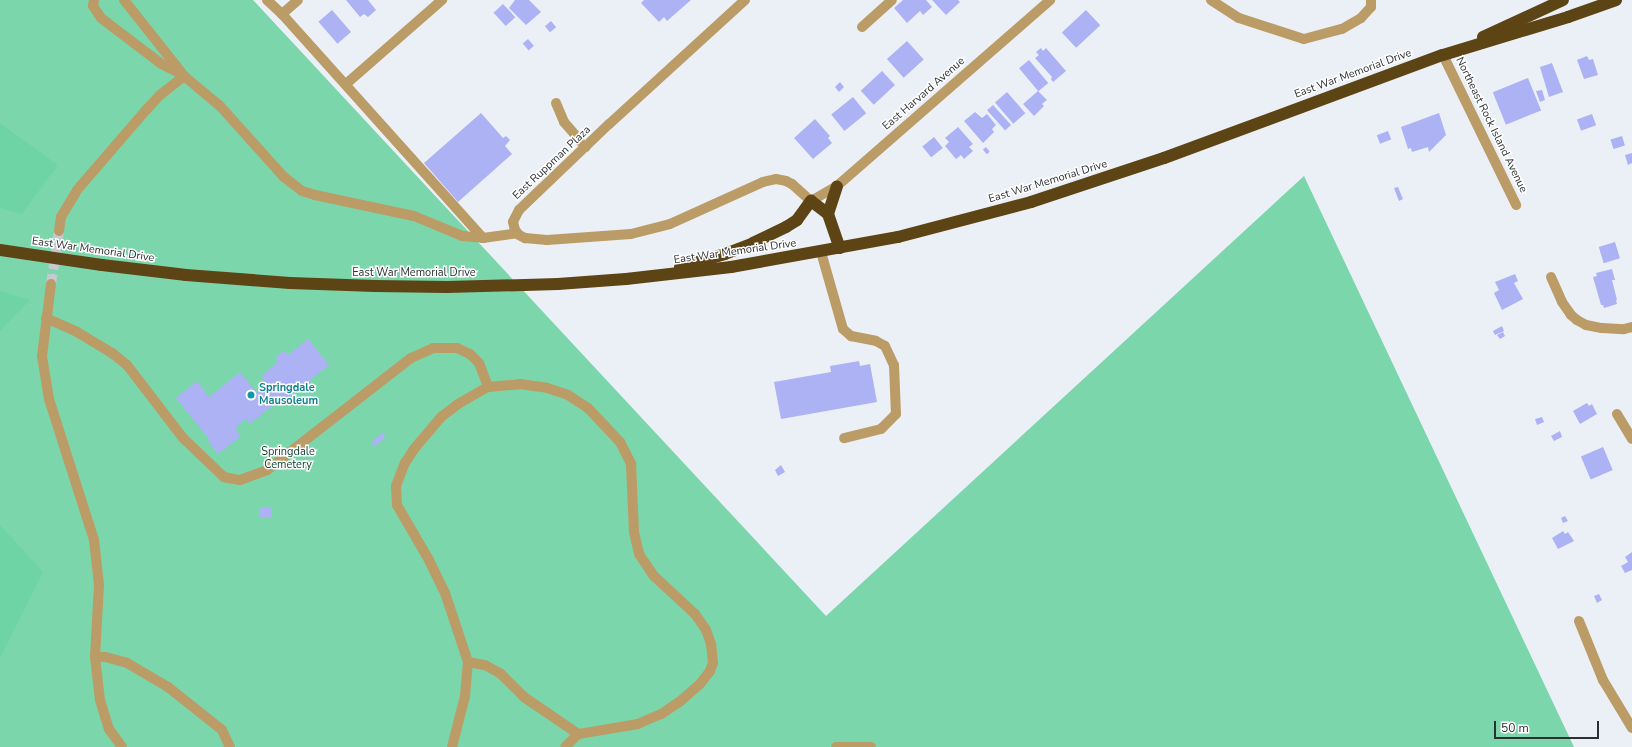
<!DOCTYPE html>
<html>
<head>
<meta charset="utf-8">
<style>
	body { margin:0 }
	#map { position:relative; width:1632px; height:747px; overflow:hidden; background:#ebf0f7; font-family:"Nunito Sans",sans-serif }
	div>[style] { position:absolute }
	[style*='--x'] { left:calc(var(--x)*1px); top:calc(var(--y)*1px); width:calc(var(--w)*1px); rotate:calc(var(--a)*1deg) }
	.green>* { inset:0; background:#7cd6ac }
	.forest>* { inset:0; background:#6ed4a6 }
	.building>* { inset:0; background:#acb2f4; transform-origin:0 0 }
	.minor-tunnel>* { height:10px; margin-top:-5px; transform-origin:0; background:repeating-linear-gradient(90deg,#c5c9d0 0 10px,transparent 0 15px) }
	.minor>* { height:10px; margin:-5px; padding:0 5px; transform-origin:5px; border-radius:5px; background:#bb9b66 }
	.highway>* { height:12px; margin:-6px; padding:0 6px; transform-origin:6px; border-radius:6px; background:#5d4415 }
	.dots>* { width:11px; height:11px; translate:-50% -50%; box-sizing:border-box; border:2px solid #fff; border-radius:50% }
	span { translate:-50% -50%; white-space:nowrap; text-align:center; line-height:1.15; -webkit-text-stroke:3px #fff; paint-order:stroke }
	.street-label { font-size:11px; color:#2d2f32 }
	.culture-label { font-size:11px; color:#0d838f; font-weight:700 }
	.left { translate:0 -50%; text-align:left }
	.park-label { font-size:11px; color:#174331 }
	.scale { position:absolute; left:1494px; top:721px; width:105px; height:18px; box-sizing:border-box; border:2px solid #2d2f32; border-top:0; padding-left:5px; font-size:12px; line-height:14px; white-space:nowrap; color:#2d2f32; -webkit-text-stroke:3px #fff; paint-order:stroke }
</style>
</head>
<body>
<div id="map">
	<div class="green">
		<i style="clip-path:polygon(0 0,253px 0,826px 616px,1304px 176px,1574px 747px,0 747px)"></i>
	</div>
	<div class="forest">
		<i style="clip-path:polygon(0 123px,58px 165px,22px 214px,0 208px)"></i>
		<i style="clip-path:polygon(0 291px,30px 300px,0 331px)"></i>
		<i style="clip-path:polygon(0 525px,43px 572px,0 658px)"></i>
	</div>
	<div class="building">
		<i style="clip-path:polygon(346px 0,368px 0,376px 10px,368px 17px,364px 14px,360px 17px)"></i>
		<i style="clip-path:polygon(515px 0,529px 0,541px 12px,526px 25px,509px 8px)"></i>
		<i style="clip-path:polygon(644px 0,691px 0,667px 21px,664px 17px,659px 22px,641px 3px)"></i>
		<i style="clip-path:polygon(903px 0,926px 0,932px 7px,923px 15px,920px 11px,907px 23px,894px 8px)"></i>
		<i style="clip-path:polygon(932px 0,958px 0,960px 2px,946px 15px)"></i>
		<i style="left:503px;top:4px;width:18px;height:13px;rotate:47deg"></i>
		<i style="left:332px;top:10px;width:29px;height:18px;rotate:49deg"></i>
		<i style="left:1086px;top:10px;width:21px;height:33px;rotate:47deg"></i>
		<i style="left:551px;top:21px;width:8px;height:8px;rotate:50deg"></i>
		<i style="left:528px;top:39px;width:9px;height:7px;rotate:49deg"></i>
		<i style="left:907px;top:41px;width:25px;height:27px;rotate:48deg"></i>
		<i style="clip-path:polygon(1041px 48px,1043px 51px,1046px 48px,1066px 71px,1053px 82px,1051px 79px,1052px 77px,1035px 58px,1039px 55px,1036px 52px)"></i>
		<i style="clip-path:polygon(1587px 56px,1589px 60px,1593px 59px,1598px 75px,1584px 79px,1577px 60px)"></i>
		<i style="left:1029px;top:60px;width:30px;height:13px;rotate:50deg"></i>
		<i style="clip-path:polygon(1552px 63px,1563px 92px,1549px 97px,1540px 67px)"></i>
		<i style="left:882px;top:71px;width:19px;height:29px;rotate:47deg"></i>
		<i style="left:1528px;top:78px;width:35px;height:38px;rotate:68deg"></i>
		<i style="clip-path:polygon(840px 82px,844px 87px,839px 92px,835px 87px)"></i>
		<i style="clip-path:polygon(1542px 90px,1545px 100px,1540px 102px,1536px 91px)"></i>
		<i style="clip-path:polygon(1038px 91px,1047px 100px,1042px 104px,1044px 106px,1034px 116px,1023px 104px)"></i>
		<i style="left:1007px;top:92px;width:28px;height:16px;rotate:49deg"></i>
		<i style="left:853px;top:97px;width:21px;height:28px;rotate:51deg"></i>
		<i style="left:993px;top:105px;width:27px;height:8px;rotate:48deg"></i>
		<i style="clip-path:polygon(975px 112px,982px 118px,987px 114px,996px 125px,992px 129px,994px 132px,983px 143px,964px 121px)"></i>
		<i style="clip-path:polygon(481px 113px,503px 138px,506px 136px,510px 140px,505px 146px,512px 154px,458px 202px,424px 163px)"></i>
		<i style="clip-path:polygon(1439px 113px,1446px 135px,1429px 152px,1428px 147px,1412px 152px,1411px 148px,1408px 149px,1401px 127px)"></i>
		<i style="left:1592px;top:114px;width:12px;height:16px;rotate:70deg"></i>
		<i style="clip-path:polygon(815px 119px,830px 136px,828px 138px,832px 143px,813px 159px,794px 138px)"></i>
		<i style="clip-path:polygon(958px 127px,973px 144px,969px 147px,973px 151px,964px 159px,961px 155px,956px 159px,945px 146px,949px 142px,945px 138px)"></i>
		<i style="left:1388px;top:131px;width:9px;height:12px;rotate:69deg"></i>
		<i style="left:1622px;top:136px;width:10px;height:12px;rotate:73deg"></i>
		<i style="left:934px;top:137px;width:14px;height:15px;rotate:51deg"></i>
		<i style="left:986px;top:147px;width:6px;height:4px;rotate:51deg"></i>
		<i style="clip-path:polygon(1632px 153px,1632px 163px,1628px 165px,1625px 155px)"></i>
		<i style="clip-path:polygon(1398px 187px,1403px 199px,1399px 201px,1394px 188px)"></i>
		<i style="left:1615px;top:242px;width:17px;height:17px;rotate:73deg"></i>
		<i style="clip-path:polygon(1612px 269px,1615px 280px,1612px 280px,1617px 300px,1616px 300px,1617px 304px,1604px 308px,1603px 305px,1601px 305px,1593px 277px,1597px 276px,1596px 273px)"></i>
		<i style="clip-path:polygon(1515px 274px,1518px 281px,1514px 283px,1523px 299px,1502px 310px,1494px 293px,1499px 290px,1495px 282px)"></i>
		<i style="clip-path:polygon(1502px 326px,1504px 331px,1495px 335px,1493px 331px)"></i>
		<i style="clip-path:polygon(1503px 332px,1505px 336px,1500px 339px,1497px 335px)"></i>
		<i style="clip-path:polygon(308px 339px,329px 365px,311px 379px,312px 381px,301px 390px,300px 388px,282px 403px,279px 400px,250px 424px,246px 419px,235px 428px,241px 436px,218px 454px,207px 440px,209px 439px,176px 398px,197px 381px,209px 397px,240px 372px,257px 393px,267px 385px,261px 376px,278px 362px,275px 358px,284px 350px,288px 355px)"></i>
		<i style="clip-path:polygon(859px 361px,860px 366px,870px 364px,877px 402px,781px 419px,774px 382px,831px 372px,830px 366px)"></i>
		<i style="clip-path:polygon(1587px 403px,1589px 406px,1592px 404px,1597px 414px,1580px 424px,1573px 411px)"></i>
		<i style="clip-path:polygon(1542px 417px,1544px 422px,1537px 425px,1535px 419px)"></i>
		<i style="clip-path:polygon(1560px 431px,1562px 437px,1554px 441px,1551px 436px)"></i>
		<i style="clip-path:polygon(382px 433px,386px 437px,375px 446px,371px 443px)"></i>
		<i style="left:1603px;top:447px;width:25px;height:24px;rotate:67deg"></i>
		<i style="clip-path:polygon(781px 465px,785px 472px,778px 476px,775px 470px)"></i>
		<i style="left:259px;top:507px;width:13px;height:11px"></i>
		<i style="clip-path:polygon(1565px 516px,1568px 521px,1563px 523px,1561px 518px)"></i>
		<i style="clip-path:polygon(1563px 531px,1565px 534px,1568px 532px,1574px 541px,1558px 549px,1552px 538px)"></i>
		<i style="clip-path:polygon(1632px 552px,1632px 570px,1625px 573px,1621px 566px,1628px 562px,1625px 557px)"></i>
		<i style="clip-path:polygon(1599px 594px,1602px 600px,1597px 603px,1594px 596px)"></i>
	</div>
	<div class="minor-tunnel">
		<i style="--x:51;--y:284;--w:54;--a:-81.4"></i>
	</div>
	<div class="minor">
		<i style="--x:94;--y:0;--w:6;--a:99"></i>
		<i style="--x:93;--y:6;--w:14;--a:56"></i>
		<i style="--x:101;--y:18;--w:74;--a:37.3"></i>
		<i style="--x:160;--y:63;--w:27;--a:28"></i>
		<i style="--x:124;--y:0;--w:92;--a:51.6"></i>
		<i style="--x:267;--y:0;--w:21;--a:43"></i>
		<i style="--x:282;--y:14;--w:21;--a:-41"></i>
		<i style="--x:745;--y:0;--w:184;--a:137.6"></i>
		<i style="--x:609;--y:124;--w:124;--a:136.3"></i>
		<i style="--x:519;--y:210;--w:13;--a:117"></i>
		<i style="--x:513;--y:222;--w:8;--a:76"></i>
		<i style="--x:515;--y:230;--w:6;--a:51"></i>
		<i style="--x:519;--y:235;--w:7;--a:27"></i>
		<i style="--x:525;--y:238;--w:22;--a:5"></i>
		<i style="--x:547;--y:240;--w:84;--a:-4.1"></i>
		<i style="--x:631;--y:234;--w:40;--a:-14.4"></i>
		<i style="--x:670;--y:224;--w:102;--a:-24.3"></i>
		<i style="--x:763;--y:182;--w:13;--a:-13"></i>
		<i style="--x:776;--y:179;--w:10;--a:11"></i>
		<i style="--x:786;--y:181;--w:7;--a:27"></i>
		<i style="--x:792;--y:184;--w:25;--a:42"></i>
		<i style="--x:811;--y:201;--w:30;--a:-30"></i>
		<i style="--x:837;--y:186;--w:283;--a:-41.1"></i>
		<i style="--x:1211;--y:0;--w:33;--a:33"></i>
		<i style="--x:1239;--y:18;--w:68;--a:17.9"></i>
		<i style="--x:1304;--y:39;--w:39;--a:-15"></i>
		<i style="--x:1342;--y:29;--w:22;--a:-30"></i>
		<i style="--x:1361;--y:18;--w:15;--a:-48"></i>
		<i style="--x:1371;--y:7;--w:7;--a:-90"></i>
		<i style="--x:282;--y:14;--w:301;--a:48.1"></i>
		<i style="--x:862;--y:27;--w:40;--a:-42"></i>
		<i style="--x:1443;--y:55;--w:167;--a:64"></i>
		<i style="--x:346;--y:84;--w:128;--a:-41.2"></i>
		<i style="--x:556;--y:103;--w:21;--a:67"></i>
		<i style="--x:564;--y:122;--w:33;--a:49"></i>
		<i style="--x:59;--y:231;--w:14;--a:-82"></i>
		<i style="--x:61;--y:217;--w:31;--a:-59"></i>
		<i style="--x:77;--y:190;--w:107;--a:-49.2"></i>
		<i style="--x:147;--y:109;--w:19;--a:-47"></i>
		<i style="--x:160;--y:95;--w:31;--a:-38"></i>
		<i style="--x:184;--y:76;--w:47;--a:39.8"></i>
		<i style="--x:220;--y:106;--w:96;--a:48"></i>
		<i style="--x:284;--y:177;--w:23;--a:38"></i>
		<i style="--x:302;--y:191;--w:14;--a:17"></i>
		<i style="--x:315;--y:195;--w:101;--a:12"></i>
		<i style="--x:414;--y:216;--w:52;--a:22.6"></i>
		<i style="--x:462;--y:236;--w:21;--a:5"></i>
		<i style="--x:483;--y:238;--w:34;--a:-8"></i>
		<i style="--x:821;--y:252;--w:80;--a:74.1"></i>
		<i style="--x:843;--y:329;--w:11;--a:41"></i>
		<i style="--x:851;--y:336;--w:25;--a:11"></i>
		<i style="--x:876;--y:341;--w:10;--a:29"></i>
		<i style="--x:885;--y:346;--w:21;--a:65"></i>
		<i style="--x:894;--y:365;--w:49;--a:87.7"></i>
		<i style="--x:896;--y:414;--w:21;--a:135"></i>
		<i style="--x:881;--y:429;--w:38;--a:166"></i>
		<i style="--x:1551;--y:277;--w:27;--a:66"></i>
		<i style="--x:1562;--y:302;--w:16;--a:55"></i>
		<i style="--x:1571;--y:315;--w:8;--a:40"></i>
		<i style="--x:1577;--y:320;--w:10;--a:29"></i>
		<i style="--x:1586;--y:325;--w:16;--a:11"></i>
		<i style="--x:1602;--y:328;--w:22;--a:3"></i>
		<i style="--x:1624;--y:329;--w:8;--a:-14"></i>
		<i style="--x:51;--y:284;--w:73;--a:97.1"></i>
		<i style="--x:42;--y:356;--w:44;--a:80.8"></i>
		<i style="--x:49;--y:399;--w:148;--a:72.3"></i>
		<i style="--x:94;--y:540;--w:45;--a:83.7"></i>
		<i style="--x:99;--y:585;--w:72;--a:93.2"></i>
		<i style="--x:95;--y:657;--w:43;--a:83.4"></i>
		<i style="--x:100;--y:700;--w:30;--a:73"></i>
		<i style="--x:109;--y:729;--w:22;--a:54"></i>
		<i style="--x:46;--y:318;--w:34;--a:24"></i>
		<i style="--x:77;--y:332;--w:41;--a:31"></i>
		<i style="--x:112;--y:353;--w:19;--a:39"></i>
		<i style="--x:127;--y:365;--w:92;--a:52.5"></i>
		<i style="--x:183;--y:438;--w:57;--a:43.6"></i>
		<i style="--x:224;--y:477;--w:16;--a:11"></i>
		<i style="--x:240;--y:480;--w:29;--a:-20"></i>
		<i style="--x:267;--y:470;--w:182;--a:-37.9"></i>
		<i style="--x:411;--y:358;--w:24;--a:-24"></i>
		<i style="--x:433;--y:348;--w:24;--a:0"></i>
		<i style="--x:457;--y:348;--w:14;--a:25"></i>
		<i style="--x:470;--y:354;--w:13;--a:45"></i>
		<i style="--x:479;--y:363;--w:26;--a:69"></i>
		<i style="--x:1617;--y:414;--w:29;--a:59"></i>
		<i style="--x:1579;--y:621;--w:64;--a:67.9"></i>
		<i style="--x:1603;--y:680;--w:56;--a:58.9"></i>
		<i style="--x:95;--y:657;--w:10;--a:0"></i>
		<i style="--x:105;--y:657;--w:23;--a:15"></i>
		<i style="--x:127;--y:663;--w:48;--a:30.3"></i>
		<i style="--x:168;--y:687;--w:69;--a:38.5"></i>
		<i style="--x:222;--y:730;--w:19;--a:65"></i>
		<i style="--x:468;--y:662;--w:17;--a:10"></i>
		<i style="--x:485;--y:665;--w:18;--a:29"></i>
		<i style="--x:501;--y:674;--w:33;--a:45"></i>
		<i style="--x:524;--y:697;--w:65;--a:34.4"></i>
		<i style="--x:452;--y:747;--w:53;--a:-75.7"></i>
		<i style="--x:465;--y:696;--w:34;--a:-85"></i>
		<i style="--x:468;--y:662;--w:73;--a:-108.4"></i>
		<i style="--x:445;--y:593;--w:37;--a:-116"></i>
		<i style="--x:429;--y:560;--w:64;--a:-120.2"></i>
		<i style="--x:397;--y:505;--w:19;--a:-93"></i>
		<i style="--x:396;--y:486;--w:25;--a:-69"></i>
		<i style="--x:405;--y:463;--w:17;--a:-57"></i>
		<i style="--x:414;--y:449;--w:42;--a:-49.8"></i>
		<i style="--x:441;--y:417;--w:21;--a:-37"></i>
		<i style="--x:458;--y:404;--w:34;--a:-30"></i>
		<i style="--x:488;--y:387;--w:32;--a:-5"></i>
		<i style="--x:520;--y:384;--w:27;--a:8"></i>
		<i style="--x:547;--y:388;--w:22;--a:18"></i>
		<i style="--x:568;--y:395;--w:24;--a:33"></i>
		<i style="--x:588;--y:408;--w:47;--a:46.7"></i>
		<i style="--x:620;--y:442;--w:25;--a:63"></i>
		<i style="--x:631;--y:464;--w:68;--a:87.5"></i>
		<i style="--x:634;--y:532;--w:23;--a:77"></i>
		<i style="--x:639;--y:554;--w:27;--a:56"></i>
		<i style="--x:654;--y:576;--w:56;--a:42.8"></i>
		<i style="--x:695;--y:614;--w:19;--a:55"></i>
		<i style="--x:706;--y:630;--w:15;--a:70"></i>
		<i style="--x:711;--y:644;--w:19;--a:84"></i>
		<i style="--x:713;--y:663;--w:9;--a:111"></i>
		<i style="--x:710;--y:671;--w:16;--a:128"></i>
		<i style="--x:700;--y:684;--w:28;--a:139"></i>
		<i style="--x:679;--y:702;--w:22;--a:146"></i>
		<i style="--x:661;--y:714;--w:25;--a:157"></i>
		<i style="--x:638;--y:724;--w:61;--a:170.5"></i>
		<i style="--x:578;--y:734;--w:18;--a:135"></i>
		<i style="--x:836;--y:747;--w:35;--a:0"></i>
	</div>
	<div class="highway">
		<i style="--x:1483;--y:37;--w:88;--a:-24.8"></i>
		<i style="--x:828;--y:214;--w:29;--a:-72"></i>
		<i style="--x:0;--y:250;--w:103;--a:8.4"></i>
		<i style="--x:102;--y:265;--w:85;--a:6.8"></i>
		<i style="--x:186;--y:275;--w:104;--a:4.4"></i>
		<i style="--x:290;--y:283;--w:85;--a:2"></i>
		<i style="--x:375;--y:286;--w:72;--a:0.8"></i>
		<i style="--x:447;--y:287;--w:111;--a:-1.5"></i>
		<i style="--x:558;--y:284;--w:68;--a:-4.2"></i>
		<i style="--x:626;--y:279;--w:106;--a:-6.5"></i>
		<i style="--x:731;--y:267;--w:170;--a:-10.2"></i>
		<i style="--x:898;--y:237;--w:138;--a:-14.7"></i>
		<i style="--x:1031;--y:202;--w:140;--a:-18.3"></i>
		<i style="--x:1164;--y:158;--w:297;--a:-20.3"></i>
		<i style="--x:1443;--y:55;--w:131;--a:-16.9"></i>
		<i style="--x:1568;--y:17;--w:51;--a:-19.5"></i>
		<i style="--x:680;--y:267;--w:47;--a:-16.1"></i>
		<i style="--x:725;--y:254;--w:30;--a:-21"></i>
		<i style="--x:753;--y:243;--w:37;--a:-26"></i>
		<i style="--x:786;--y:227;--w:13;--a:-32"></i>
		<i style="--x:797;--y:220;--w:24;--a:-54"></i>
		<i style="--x:811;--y:201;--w:21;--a:37"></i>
		<i style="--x:828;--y:214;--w:36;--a:71"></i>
	</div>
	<div class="dots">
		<i style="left:251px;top:395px;background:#0f9aa8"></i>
	</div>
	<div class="street-label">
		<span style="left:1353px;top:74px;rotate:-20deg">East War Memorial Drive</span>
		<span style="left:924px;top:94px;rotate:-41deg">East Harvard Avenue</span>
		<span style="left:1491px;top:125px;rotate:64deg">Northeast Rock Island Avenue</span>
		<span style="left:552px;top:163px;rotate:-43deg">East Ruppman Plaza</span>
		<span style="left:1048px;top:182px;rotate:-17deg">East War Memorial Drive</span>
		<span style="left:93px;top:250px;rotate:8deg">East War Memorial Drive</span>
		<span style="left:735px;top:252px;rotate:-8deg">East War Memorial Drive</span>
		<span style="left:414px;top:273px">East War Memorial Drive</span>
	</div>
	<div class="culture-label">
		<span class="left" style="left:259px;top:395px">Springdale<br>Mausoleum</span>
	</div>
	<div class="park-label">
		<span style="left:288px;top:459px">Springdale<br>Cemetery</span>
	</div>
	<div class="scale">50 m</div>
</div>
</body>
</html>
